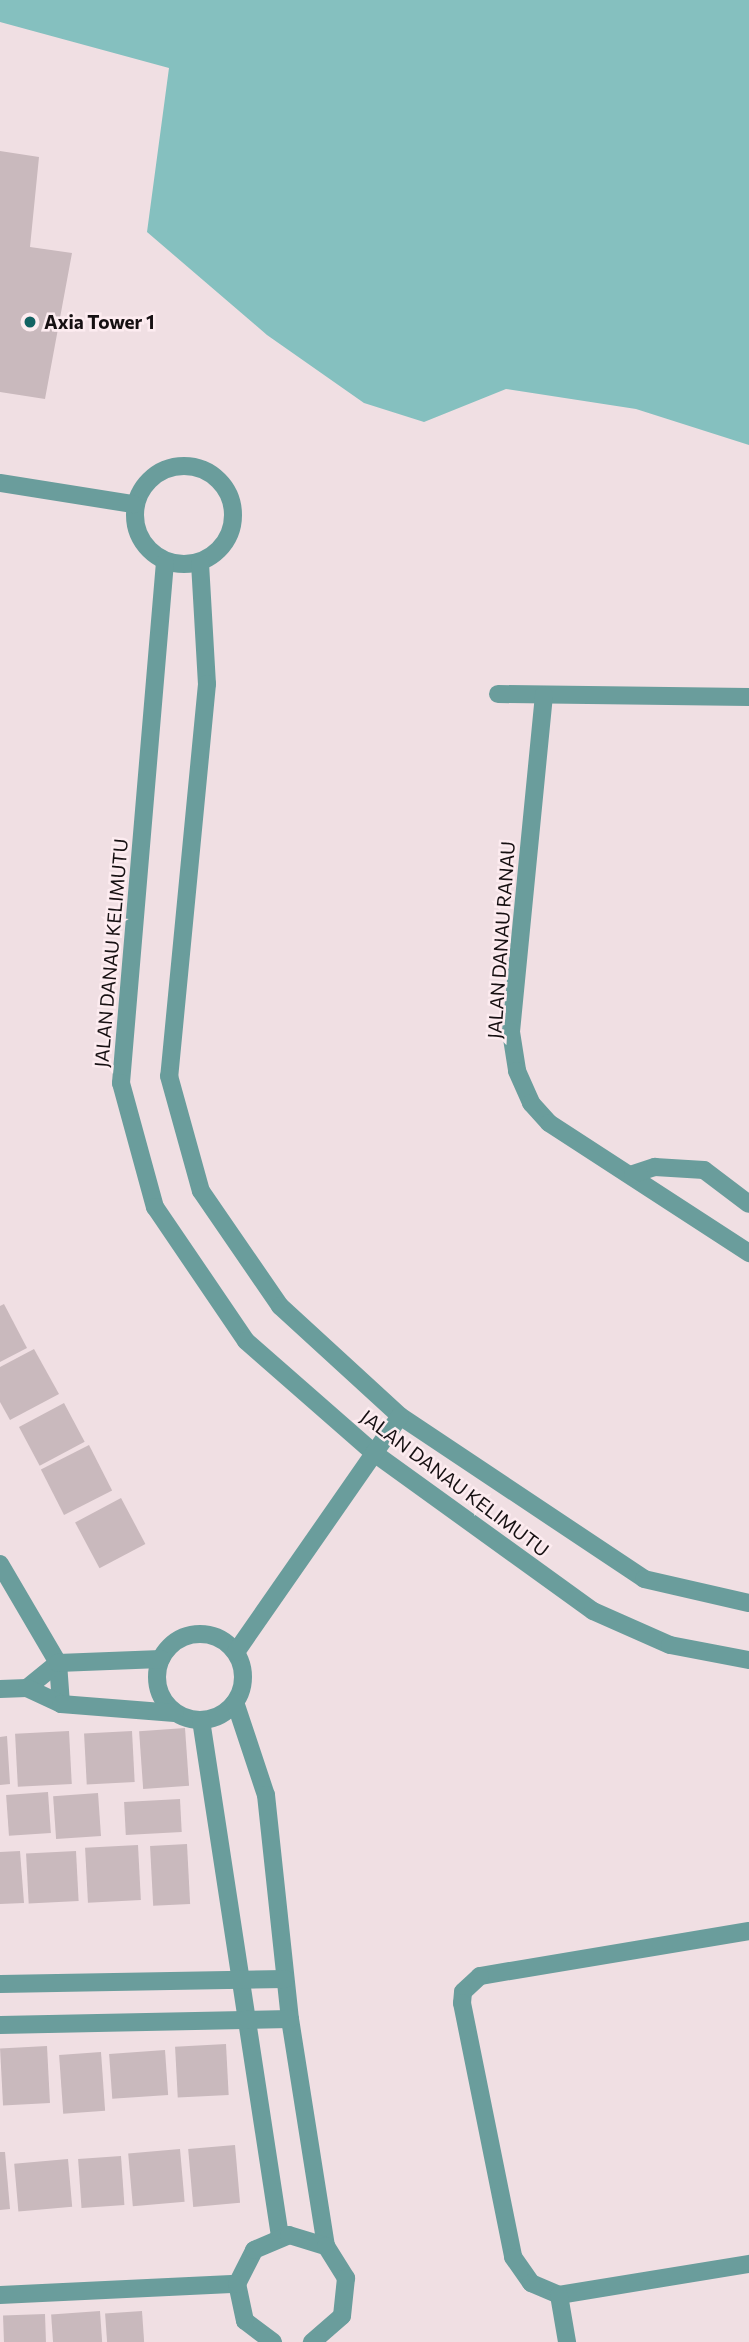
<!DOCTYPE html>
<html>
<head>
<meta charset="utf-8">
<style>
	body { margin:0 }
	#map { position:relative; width:749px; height:2342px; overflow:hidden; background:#f0dfe3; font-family:Commissioner,sans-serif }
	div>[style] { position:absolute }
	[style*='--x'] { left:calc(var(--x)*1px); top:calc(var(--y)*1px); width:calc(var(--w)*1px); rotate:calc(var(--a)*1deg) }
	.water>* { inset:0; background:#85c0bf }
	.building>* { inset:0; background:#c9b9bd; transform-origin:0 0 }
	.service>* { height:18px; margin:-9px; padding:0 9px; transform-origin:9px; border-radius:9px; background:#6a9d9c }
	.minor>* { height:18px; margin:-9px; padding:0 9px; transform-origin:9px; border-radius:9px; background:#6a9d9c }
	.minor>.ring { margin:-9px; padding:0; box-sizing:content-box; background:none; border:18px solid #6a9d9c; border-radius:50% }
	.dots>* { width:19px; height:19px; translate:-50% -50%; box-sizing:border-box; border:4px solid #fdecf0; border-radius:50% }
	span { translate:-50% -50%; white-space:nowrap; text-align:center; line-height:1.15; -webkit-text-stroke:5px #fdecf0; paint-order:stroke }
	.poi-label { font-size:19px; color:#161012; font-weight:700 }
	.left { translate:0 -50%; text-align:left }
	.street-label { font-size:19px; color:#161012 }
</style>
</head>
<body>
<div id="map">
	<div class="water">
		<i style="clip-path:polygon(0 0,749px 0,749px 445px,636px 409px,506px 389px,424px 422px,364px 403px,267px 335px,147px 232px,169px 68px,0 22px)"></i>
	</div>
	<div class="building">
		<i style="clip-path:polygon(0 151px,39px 157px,30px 247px,72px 253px,45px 399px,0 392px)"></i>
		<i style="clip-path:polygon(4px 1304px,27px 1348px,0 1362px,0 1306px)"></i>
		<i style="clip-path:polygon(34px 1349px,59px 1394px,10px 1420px,0 1402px,0 1367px)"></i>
		<i style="left:64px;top:1403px;width:44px;height:51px;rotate:62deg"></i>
		<i style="left:89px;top:1445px;width:51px;height:54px;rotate:63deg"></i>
		<i style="left:121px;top:1498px;width:52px;height:52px;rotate:62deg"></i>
		<i style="left:185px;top:1728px;width:58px;height:46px;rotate:86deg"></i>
		<i style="left:69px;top:1731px;width:53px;height:54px;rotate:87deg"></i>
		<i style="left:132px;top:1731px;width:51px;height:48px;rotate:87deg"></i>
		<i style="clip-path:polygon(7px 1736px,10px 1784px,0 1785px,0 1737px)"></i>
		<i style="left:48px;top:1792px;width:41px;height:42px;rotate:86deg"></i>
		<i style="left:98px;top:1793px;width:43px;height:45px;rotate:86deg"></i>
		<i style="left:180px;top:1799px;width:33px;height:56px;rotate:87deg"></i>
		<i style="left:187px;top:1844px;width:60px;height:37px;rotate:87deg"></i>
		<i style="left:138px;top:1845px;width:55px;height:53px;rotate:87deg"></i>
		<i style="clip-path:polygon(20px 1851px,24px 1903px,0 1904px,0 1852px)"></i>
		<i style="left:76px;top:1851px;width:50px;height:50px;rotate:87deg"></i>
		<i style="left:226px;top:2044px;width:51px;height:51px;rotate:87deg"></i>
		<i style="left:47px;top:2046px;width:57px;height:47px;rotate:87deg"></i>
		<i style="left:165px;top:2050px;width:45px;height:56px;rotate:86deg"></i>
		<i style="left:101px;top:2052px;width:59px;height:42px;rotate:86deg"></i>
		<i style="left:235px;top:2145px;width:58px;height:47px;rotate:85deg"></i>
		<i style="left:180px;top:2149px;width:53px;height:52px;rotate:85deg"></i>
		<i style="clip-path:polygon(0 2152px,5px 2152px,10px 2209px,0 2210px)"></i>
		<i style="left:121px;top:2156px;width:49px;height:43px;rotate:86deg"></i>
		<i style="left:68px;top:2159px;width:48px;height:54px;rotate:85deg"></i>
		<i style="left:100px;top:2311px;width:31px;height:49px;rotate:86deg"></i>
		<i style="left:142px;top:2311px;width:31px;height:37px;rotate:86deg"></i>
		<i style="left:45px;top:2314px;width:28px;height:42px;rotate:88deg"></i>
	</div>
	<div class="service">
		<i style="--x:749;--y:1931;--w:273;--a:170.5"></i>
		<i style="--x:480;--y:1976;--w:23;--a:137"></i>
		<i style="--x:463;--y:1992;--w:11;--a:95"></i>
		<i style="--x:462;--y:2003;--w:259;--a:78.6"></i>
		<i style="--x:513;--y:2257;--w:32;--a:55"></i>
		<i style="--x:531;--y:2283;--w:30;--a:23"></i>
		<i style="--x:559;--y:2295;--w:193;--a:-9.3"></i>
		<i style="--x:559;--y:2295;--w:48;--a:80.3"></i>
	</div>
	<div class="minor">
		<i class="ring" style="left:135px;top:466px;width:80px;height:80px"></i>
		<i style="--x:0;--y:483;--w:135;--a:9"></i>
		<i style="--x:165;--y:562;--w:523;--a:94.83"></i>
		<i style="--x:121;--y:1083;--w:129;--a:74.7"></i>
		<i style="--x:155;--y:1207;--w:162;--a:55.8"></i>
		<i style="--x:246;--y:1341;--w:170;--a:41.2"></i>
		<i style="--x:374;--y:1453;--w:270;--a:35.8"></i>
		<i style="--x:593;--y:1611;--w:84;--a:23.8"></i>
		<i style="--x:670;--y:1645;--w:80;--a:10.8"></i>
		<i style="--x:200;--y:563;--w:121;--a:86.7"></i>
		<i style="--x:207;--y:684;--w:394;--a:95.5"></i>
		<i style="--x:169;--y:1076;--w:119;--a:74.5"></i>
		<i style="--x:201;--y:1191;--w:140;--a:55.5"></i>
		<i style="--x:280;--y:1306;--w:163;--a:42.5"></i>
		<i style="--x:400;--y:1416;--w:293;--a:33.7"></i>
		<i style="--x:644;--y:1579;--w:108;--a:12.9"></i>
		<i style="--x:498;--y:694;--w:251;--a:0.7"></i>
		<i style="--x:544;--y:695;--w:339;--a:95.6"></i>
		<i style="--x:511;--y:1032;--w:39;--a:81"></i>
		<i style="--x:517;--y:1071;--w:35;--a:66"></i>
		<i style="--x:531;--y:1103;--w:27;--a:48"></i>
		<i style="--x:549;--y:1123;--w:239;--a:33"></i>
		<i style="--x:633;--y:1174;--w:23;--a:-18"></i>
		<i style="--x:655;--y:1167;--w:49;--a:3.5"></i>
		<i style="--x:704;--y:1170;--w:56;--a:37.1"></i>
		<i style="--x:0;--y:1564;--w:115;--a:59.6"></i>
		<i style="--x:58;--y:1663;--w:41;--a:85.8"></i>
		<i class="ring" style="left:157px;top:1634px;width:68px;height:68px"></i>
		<i style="--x:236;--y:1652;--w:287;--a:-55.2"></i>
		<i style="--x:27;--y:1688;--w:40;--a:-39"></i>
		<i style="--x:58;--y:1663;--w:103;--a:-2.2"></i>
		<i style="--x:0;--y:1689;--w:27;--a:-2"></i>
		<i style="--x:27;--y:1688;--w:38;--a:25"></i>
		<i style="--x:61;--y:1704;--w:114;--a:4.5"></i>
		<i style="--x:235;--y:1702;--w:98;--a:71.6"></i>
		<i style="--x:266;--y:1795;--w:225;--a:83.9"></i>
		<i style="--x:290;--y:2019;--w:230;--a:81"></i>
		<i style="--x:201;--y:1720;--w:522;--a:81.3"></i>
		<i style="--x:0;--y:1984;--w:285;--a:-1"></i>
		<i style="--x:0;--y:2025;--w:290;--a:-1.2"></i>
		<i style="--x:0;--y:2295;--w:237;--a:-2.7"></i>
		<i style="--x:273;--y:2342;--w:35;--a:-143"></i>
		<i style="--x:245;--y:2321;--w:38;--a:-102"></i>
		<i style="--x:237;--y:2284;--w:38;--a:-63"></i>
		<i style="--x:254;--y:2250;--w:38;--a:-23"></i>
		<i style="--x:289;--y:2235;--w:39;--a:17"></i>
		<i style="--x:326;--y:2246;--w:38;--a:58"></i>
		<i style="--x:346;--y:2278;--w:38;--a:96"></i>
		<i style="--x:342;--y:2316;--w:40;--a:139"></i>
	</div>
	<div class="dots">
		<i style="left:30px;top:322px;background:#136363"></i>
	</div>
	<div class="poi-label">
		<span class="left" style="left:44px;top:322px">Axia Tower 1</span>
	</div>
	<div class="street-label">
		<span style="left:501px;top:940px;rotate:-86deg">JALAN DANAU RANAU</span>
		<span style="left:111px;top:953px;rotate:-85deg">JALAN DANAU KELIMUTU</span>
		<span style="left:455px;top:1483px;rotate:37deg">JALAN DANAU KELIMUTU</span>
	</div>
</div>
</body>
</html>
